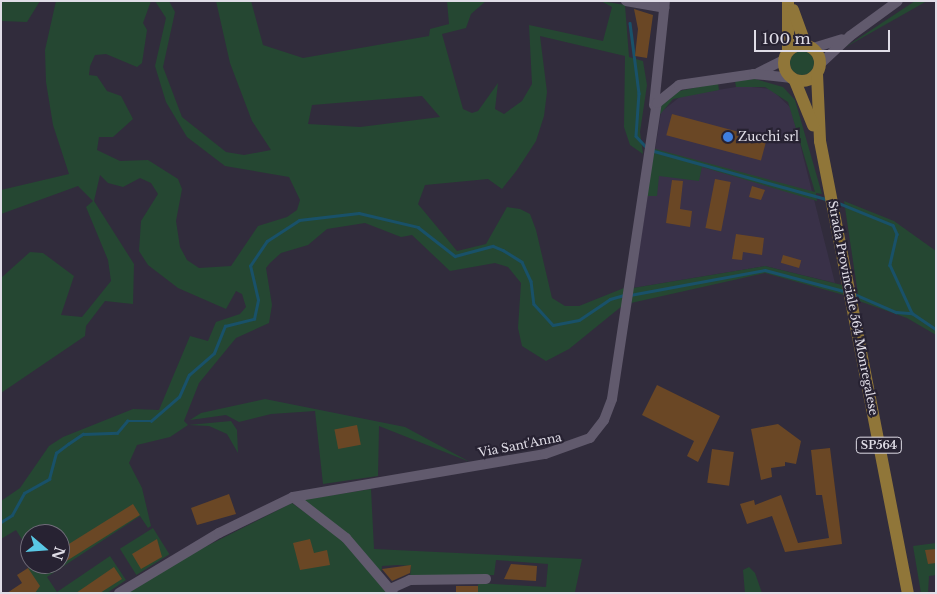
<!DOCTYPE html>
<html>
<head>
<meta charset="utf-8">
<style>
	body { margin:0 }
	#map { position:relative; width:937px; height:594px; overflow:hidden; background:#312c3c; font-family:"Libre Baskerville",serif }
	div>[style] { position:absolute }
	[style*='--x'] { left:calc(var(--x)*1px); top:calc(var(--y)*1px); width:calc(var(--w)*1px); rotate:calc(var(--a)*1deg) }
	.built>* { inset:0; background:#393148 }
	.green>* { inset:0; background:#254732; transform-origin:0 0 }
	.round { border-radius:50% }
	.stream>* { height:2.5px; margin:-1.25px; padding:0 1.25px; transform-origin:1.25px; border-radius:1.25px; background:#195169 }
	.building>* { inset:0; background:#6a4725; transform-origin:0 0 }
	.minor>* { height:10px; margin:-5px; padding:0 5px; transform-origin:5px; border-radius:5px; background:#615a6d }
	.major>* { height:12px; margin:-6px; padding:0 6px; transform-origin:6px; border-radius:6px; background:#907639 }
	.major>.ring { margin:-6px; padding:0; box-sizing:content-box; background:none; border:12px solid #907639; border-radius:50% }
	.dots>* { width:14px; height:14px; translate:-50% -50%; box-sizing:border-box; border:2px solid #272232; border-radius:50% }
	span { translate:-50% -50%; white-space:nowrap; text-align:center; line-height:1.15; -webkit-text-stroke:4.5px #272232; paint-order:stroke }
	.shield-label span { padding:1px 4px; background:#272232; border:1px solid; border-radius:4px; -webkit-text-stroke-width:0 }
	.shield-label { font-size:11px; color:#e0dde7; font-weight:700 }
	.poi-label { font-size:12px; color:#e0dde7 }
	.left { translate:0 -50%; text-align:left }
	.street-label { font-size:12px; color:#e0dde7 }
	.frame { position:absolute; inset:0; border:2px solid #e0dde7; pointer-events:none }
	.north { position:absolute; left:20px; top:524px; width:50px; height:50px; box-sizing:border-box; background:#272232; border:1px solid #716d7a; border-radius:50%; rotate:108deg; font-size:14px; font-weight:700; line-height:20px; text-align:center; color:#e0dde7 }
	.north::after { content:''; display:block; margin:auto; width:18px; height:22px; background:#59c8e5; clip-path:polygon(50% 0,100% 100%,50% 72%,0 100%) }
	.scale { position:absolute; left:754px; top:30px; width:136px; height:22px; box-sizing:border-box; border:2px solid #e0dde7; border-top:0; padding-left:6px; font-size:15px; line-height:18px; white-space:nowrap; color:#e0dde7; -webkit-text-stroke:4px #272232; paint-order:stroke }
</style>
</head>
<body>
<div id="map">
	<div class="built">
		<i style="clip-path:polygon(742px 86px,771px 89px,791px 108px,835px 283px,765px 266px,633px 288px,661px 112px,681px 96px)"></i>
	</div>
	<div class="green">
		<i style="clip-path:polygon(1px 1px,40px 1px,27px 22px,1px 21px)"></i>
		<i style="clip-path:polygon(evenodd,56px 1px,151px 1px,143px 23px,147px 30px,142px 63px,137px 67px,106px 54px,95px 55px,90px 66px,89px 75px,97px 76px,107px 91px,121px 96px,133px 119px,113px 137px,99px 137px,97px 150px,120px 161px,148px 160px,178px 179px,182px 189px,176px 221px,180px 247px,187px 260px,199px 268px,231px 266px,258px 226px,287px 217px,297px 210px,300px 200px,289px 177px,225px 166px,187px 137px,166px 102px,155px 66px,166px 18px,155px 1px,169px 1px,175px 12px,163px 67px,182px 117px,226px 152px,244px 155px,271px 150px,252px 121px,230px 63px,216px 1px,251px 1px,263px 45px,303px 58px,429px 36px,430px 29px,449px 24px,447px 1px,486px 1px,471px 14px,466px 28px,442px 34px,463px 109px,472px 113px,478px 111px,498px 83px,495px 109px,504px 114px,522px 101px,532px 84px,529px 25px,603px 41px,612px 7px,601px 1px,625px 5px,629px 57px,643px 61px,647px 85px,640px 132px,643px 154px,630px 145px,624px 127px,625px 56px,540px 36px,547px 92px,544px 116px,536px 141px,517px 170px,502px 189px,488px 179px,425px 185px,418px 204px,457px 251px,486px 244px,507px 207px,520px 209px,530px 214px,536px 230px,552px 298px,565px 306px,579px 306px,624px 288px,622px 306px,569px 349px,546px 361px,522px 346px,518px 328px,521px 283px,508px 267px,495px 263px,450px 271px,412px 235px,401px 237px,365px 223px,327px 229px,308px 245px,281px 253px,270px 263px,266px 268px,272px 305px,269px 323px,236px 338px,199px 383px,184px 421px,188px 425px,231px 421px,237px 430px,238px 453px,227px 434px,209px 426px,188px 425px,170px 437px,137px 445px,129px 463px,142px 488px,151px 526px,148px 528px,140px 516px,47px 577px,57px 592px,110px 556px,126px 580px,107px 593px,34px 593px,28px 568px,60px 564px,60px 534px,30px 534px,30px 552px,16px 530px,1px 539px,1px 501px,20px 488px,49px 446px,63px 437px,133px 409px,159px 410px,190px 336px,208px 341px,216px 322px,240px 314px,246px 307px,242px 294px,236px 291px,226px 309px,178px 288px,148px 265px,139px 251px,141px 221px,158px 194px,151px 183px,140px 178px,123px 187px,108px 183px,100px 175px,94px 201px,134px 264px,133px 304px,105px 301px,86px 326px,85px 336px,1px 393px,1px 278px,30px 252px,43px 253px,74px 276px,61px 315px,82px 317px,111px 281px,108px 260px,86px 207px,93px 201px,78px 186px,1px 214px,1px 190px,69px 174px,53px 125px,46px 82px,45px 50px,56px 1px,422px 96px,440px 117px,360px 127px,308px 124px,312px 105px,422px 96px)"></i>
		<i style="clip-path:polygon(915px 1px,927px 1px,844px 48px)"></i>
		<i class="round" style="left:790px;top:51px;width:24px;height:24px"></i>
		<i style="clip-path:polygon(755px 79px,783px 87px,795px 100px,822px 194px,816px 193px,817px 201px,702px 167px,699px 181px,659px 176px,657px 196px,646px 196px,652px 148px,815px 192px,788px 102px,765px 87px,736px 87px,735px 81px)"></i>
		<i style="clip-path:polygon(718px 83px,719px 90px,673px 99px,657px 118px,661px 106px,679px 91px)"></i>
		<i style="clip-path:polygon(844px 201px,894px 221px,936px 251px,936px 335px,907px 318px,859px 301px)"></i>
		<i style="clip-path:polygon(765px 266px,842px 285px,844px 295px,765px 273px,631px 303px,633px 288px)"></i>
		<i style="clip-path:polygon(265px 399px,405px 427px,470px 462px,379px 426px,378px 476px,323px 484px,315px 411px,271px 414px,239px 422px,226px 415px,190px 420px,201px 413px)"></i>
		<i style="clip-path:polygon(371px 489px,374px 549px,582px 559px,575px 592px,478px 593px,478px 583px,546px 587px,548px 564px,496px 560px,494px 575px,410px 577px,411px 566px,398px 565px,382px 566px,381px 575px,350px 536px,302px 500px)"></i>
		<i style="clip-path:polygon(292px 503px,339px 537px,388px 593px,128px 593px,193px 553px)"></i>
		<i style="left:153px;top:528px;width:31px;height:39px;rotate:58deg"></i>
		<i style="clip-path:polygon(936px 543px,936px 575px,929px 576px,928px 593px,921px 593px,913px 546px)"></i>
		<i style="clip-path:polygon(749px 567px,755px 573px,762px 593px,745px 593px,743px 570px)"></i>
	</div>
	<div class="stream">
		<i style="--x:630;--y:23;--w:71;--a:82.7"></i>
		<i style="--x:639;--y:93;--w:43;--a:94"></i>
		<i style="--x:636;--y:136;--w:18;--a:47"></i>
		<i style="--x:654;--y:151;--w:179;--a:15.6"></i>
		<i style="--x:836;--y:202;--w:61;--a:22"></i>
		<i style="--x:893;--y:225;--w:10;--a:66"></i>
		<i style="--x:897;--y:234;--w:32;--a:103"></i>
		<i style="--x:890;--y:265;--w:53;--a:65.4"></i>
		<i style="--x:854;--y:294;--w:46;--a:23.2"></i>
		<i style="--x:896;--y:312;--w:16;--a:4"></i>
		<i style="--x:912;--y:313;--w:29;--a:34"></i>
		<i style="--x:630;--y:295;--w:137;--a:-10.5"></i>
		<i style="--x:765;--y:270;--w:82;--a:14.9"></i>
		<i style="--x:1;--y:522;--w:13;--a:-32"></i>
		<i style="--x:12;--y:515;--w:25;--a:-61"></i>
		<i style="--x:24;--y:493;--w:29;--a:-29"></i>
		<i style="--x:49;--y:479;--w:27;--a:-75"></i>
		<i style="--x:56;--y:453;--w:15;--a:-37"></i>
		<i style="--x:68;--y:444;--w:18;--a:-34"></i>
		<i style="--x:83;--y:434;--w:34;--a:-2"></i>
		<i style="--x:117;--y:433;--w:16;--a:-50"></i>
		<i style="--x:127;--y:421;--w:24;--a:0"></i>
		<i style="--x:151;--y:421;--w:37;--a:-41"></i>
		<i style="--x:179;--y:397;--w:24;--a:-66"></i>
		<i style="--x:189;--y:375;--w:33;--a:-41"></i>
		<i style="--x:214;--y:353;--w:29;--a:-68"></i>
		<i style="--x:225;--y:326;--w:30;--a:-14"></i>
		<i style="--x:254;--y:319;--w:19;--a:-78"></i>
		<i style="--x:258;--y:300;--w:35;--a:-103"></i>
		<i style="--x:250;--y:266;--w:30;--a:-56"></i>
		<i style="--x:267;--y:241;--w:38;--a:-33"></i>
		<i style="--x:299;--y:220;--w:60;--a:-6.7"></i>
		<i style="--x:359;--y:213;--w:61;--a:13.3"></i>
		<i style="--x:418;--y:227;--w:47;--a:38.1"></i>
		<i style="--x:455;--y:256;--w:39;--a:-15"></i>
		<i style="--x:493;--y:246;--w:11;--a:22"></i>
		<i style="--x:503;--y:250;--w:22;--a:32"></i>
		<i style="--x:522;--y:262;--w:21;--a:65"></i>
		<i style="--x:531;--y:281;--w:23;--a:83"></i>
		<i style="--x:534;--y:304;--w:28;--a:48"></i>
		<i style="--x:553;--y:325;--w:26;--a:-11"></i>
		<i style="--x:579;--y:320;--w:37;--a:-34"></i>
		<i style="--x:610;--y:299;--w:15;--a:-16"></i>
	</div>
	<div class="building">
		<i style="clip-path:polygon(634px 9px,653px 15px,647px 58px,635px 56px,638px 29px)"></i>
		<i style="left:672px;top:114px;width:98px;height:22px;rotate:15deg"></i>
		<i style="left:715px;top:179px;width:16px;height:50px;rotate:11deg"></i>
		<i style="clip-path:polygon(672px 180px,683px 181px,680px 209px,692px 211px,690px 227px,666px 223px)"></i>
		<i style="clip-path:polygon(752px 186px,765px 190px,761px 200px,749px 197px)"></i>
		<i style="clip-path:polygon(736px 234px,764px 238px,762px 255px,743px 252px,742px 260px,732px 259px)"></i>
		<i style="left:783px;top:255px;width:19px;height:8px;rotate:16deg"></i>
		<i style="clip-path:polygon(657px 385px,720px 416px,698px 462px,687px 456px,694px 441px,642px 415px)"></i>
		<i style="clip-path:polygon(778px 424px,801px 441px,796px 464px,785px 462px,785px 466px,771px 468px,772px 477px,761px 480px,751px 429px)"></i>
		<i style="left:357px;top:425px;width:20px;height:23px;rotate:79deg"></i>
		<i style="clip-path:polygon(830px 448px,842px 544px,785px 552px,772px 516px,747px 524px,740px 504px,754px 500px,755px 505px,781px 495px,798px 543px,829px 538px,822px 495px,816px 495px,811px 450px)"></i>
		<i style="left:712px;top:449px;width:22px;height:34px;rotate:8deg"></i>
		<i style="clip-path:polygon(229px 494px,236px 514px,197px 525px,191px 508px)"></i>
		<i style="left:133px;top:504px;width:13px;height:87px;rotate:58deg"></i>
		<i style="clip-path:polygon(157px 539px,162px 557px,141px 569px,132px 554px)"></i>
		<i style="clip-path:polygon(310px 539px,314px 553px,327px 550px,330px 565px,300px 570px,293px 543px)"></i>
		<i style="clip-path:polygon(936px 549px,936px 563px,928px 564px,925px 550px)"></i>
		<i style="clip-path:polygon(511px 564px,537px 566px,536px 581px,504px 579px)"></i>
		<i style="clip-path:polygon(411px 565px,410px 573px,392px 581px,382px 569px)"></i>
		<i style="clip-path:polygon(114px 567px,122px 579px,100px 593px,76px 593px)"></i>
		<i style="clip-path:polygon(28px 568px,40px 586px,35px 593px,7px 593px,22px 583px,17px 575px)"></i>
		<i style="left:456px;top:586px;width:22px;height:7px"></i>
	</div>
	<div class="minor">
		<i style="--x:626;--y:1;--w:39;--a:10"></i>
		<i style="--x:813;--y:48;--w:30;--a:-17"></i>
		<i style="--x:820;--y:64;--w:41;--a:-43"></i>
		<i style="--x:850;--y:36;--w:59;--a:-36.1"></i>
		<i style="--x:758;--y:73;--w:29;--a:-27"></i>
		<i style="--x:654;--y:105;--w:105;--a:-84"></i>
		<i style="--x:293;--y:497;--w:67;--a:37.7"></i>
		<i style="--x:346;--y:538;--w:72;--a:49.5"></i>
		<i style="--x:390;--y:589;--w:22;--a:-24"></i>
		<i style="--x:410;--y:580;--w:76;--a:-0.8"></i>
		<i style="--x:119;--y:593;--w:117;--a:-31"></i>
		<i style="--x:219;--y:533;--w:82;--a:-25.9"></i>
		<i style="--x:293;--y:497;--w:256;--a:-9.7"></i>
		<i style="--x:545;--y:454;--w:48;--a:-19.6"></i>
		<i style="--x:590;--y:438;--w:23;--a:-52"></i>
		<i style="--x:604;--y:420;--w:22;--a:-69"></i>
		<i style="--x:612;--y:399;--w:299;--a:-81.4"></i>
		<i style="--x:657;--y:103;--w:28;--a:-39"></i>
		<i style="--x:679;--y:85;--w:76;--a:-8.3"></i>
		<i style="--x:754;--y:74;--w:36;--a:6"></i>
	</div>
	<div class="major">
		<i style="--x:788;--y:1;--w:50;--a:90"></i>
		<i style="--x:793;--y:10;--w:37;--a:70"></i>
		<i class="ring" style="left:784px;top:45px;width:24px;height:24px"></i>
		<i style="--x:817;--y:74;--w:67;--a:87.4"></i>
		<i style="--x:820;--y:141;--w:460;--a:79"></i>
		<i style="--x:795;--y:81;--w:48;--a:67.8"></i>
	</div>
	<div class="dots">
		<i style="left:728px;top:137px;background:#3f7fe0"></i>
	</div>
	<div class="shield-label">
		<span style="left:879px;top:445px">SP564</span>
	</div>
	<div class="poi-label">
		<span class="left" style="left:738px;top:137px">Zucchi srl</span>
	</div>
	<div class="street-label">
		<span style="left:853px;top:308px;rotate:79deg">Strada Provinciale 564 Monregalese</span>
		<span style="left:520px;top:445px;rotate:-11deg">Via Sant'Anna</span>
	</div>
	<div class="frame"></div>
	<div class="north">N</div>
	<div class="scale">100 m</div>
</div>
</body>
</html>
